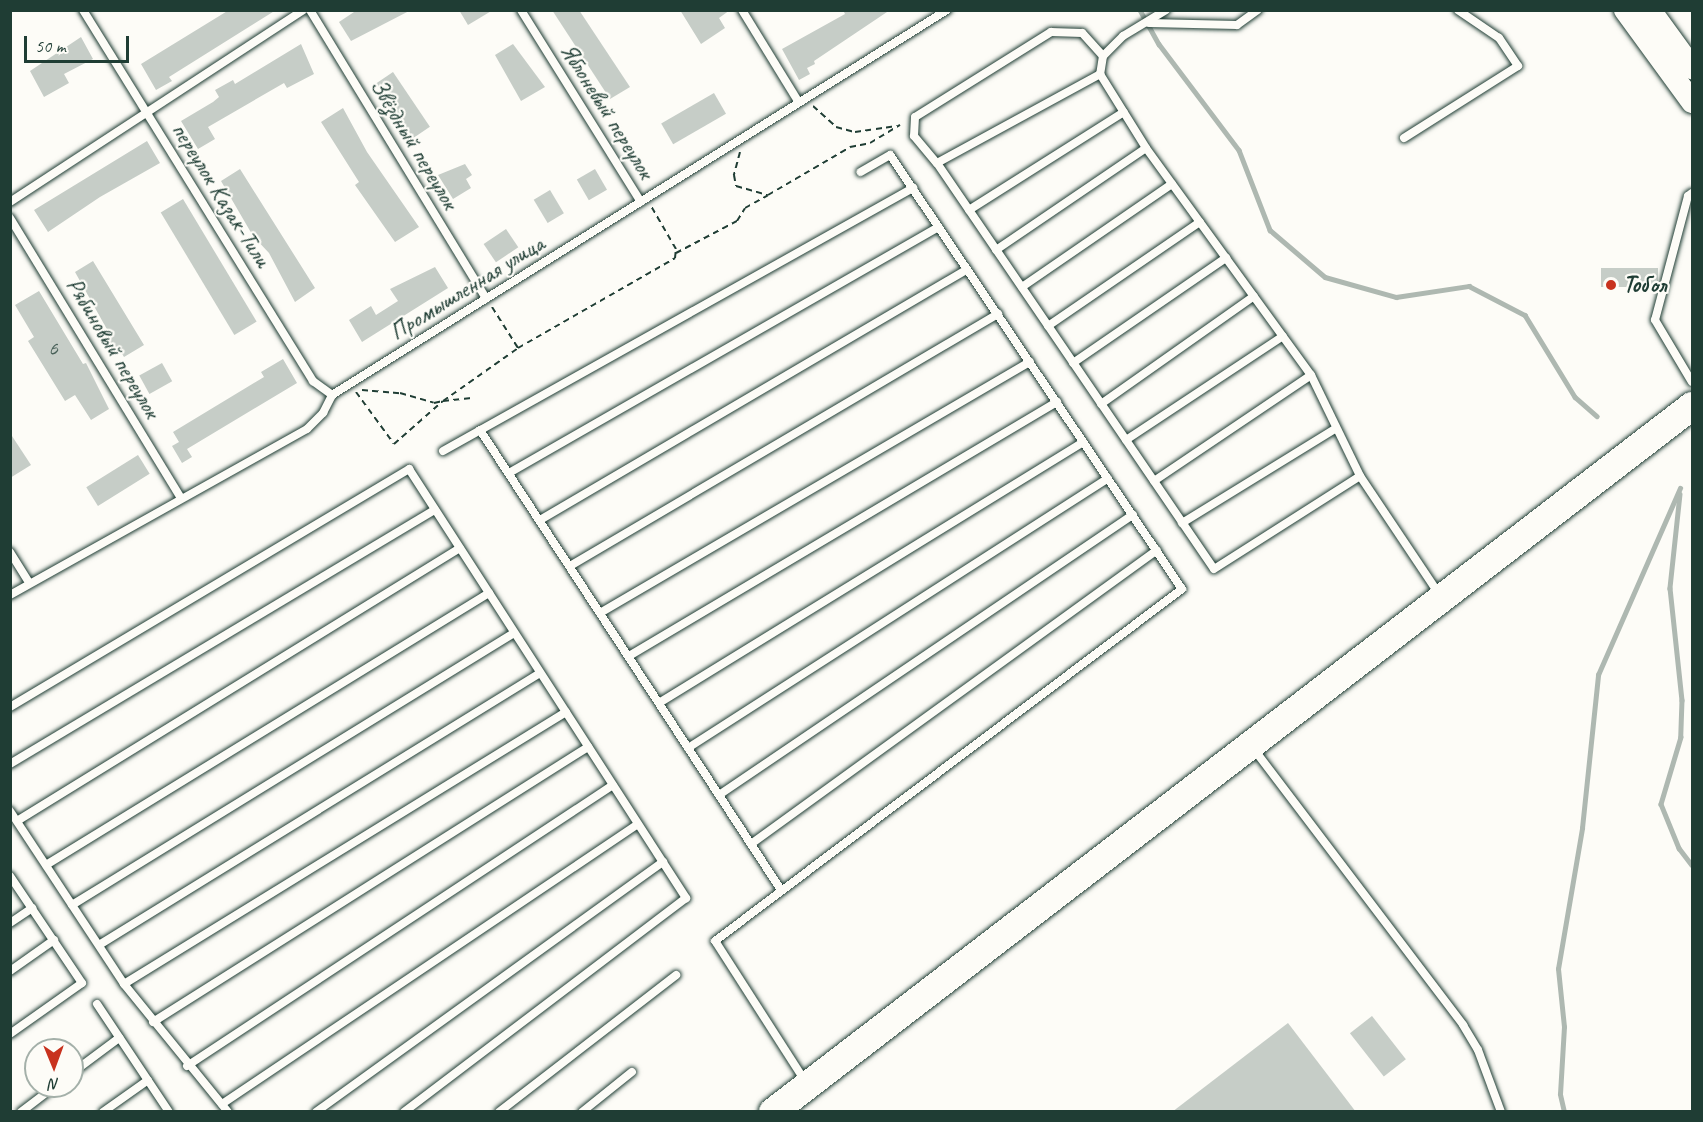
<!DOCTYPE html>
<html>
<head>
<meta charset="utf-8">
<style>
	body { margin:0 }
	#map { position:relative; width:1703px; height:1122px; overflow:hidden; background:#fdfcf7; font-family:Caveat,sans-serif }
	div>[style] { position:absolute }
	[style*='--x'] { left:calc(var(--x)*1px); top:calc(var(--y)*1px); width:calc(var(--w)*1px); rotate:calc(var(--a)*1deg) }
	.stream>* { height:4.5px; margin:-2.25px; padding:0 2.25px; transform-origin:2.25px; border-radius:2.25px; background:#aeb8b1 }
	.building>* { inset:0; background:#c6cdc7; transform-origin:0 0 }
	.path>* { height:2px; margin-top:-1px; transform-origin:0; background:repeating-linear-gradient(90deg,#1f3d34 0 6px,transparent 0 10.5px) }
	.roads { filter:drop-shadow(0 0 2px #1f3d34) drop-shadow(0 0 2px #1f3d34) }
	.lane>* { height:8px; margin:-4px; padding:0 4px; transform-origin:4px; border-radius:4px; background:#fdfcf7 }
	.secondary>* { height:22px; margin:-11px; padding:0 11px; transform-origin:11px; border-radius:11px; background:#fdfcf7 }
	.highway>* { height:28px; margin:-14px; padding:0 14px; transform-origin:14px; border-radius:14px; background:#fdfcf7 }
	.dots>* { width:16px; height:16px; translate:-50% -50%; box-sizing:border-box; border:3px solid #fdfcf7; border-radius:50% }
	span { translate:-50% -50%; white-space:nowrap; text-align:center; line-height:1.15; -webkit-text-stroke:4.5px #fdfcf7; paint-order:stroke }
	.number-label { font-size:21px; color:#496159 }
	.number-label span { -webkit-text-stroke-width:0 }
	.street-label { font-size:24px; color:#1f3d34 }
	.poi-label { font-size:24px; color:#1f3d34; font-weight:700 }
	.left { translate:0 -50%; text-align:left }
	.frame { position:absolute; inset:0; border:12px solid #1f3d34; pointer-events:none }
	.north { position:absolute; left:24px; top:1038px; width:60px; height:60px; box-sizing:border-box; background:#fdfcf7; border:2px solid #a4b0a9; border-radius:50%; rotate:179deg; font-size:16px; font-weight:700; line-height:24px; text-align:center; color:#1f3d34 }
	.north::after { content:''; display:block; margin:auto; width:21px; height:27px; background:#c8321e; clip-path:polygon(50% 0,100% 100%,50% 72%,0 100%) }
	.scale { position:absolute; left:24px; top:36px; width:105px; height:27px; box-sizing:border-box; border:3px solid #1f3d34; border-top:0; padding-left:8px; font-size:18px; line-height:21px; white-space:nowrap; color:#1f3d34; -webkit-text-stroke:4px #fdfcf7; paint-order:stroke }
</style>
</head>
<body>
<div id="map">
	<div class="stream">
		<i style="--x:1140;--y:10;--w:39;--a:61"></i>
		<i style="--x:1159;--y:44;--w:133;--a:53"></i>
		<i style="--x:1239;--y:150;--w:86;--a:68.8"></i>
		<i style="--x:1270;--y:230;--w:72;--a:40.5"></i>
		<i style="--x:1325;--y:277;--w:74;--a:15.7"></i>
		<i style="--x:1396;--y:297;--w:74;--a:-8.6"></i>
		<i style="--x:1469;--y:286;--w:63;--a:27.4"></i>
		<i style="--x:1525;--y:315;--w:96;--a:58.6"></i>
		<i style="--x:1575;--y:397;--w:29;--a:41"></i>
		<i style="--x:1680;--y:494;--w:95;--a:96.1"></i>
		<i style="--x:1670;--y:588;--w:113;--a:83.9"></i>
		<i style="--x:1682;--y:700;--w:37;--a:92"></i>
		<i style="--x:1681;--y:737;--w:70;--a:106.6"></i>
		<i style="--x:1661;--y:804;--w:48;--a:67.8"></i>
		<i style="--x:1679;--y:848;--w:21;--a:53"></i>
		<i style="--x:1564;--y:1112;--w:18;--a:-103"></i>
		<i style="--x:1560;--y:1094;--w:67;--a:-86.6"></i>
		<i style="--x:1564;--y:1027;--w:58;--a:-95.9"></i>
		<i style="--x:1558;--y:969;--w:143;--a:-80.3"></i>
		<i style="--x:1582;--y:828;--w:154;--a:-84"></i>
		<i style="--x:1598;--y:675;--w:204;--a:-66.3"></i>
	</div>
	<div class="building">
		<i style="clip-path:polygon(229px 10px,276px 10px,169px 77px,172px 81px,156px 90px,141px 64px)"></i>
		<i style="clip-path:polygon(357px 10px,411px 10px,351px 41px,339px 22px)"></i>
		<i style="clip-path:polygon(459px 10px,493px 10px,468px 25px)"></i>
		<i style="clip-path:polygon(552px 10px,579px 10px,630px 87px,610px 99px)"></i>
		<i style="clip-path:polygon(680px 10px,730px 10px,719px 18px,725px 28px,701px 44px)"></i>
		<i style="clip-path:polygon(843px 10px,890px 10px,814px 61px,815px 64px,807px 68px,810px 74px,799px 80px,782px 49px,845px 14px)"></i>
		<i style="clip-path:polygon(81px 37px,93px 59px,64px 74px,69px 83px,44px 97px,30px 71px)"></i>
		<i style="clip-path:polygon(301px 44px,314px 74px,287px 88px,284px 83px,208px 127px,215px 139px,198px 149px,181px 121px,213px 102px,219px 97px,215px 90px,233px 80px,235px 84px)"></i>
		<i style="clip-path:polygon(513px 44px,545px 87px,521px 101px,495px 55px)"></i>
		<i style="left:393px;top:72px;width:66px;height:20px;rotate:56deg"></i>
		<i style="left:714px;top:93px;width:24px;height:61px;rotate:60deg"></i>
		<i style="clip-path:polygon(343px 108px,367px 152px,419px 227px,395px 242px,355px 185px,359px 182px,321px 122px)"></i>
		<i style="clip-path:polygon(147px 141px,160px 163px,100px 197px,48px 232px,34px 210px)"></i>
		<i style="clip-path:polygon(465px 164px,472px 175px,466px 179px,471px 188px,453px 199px,438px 175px)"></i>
		<i style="clip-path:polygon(240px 169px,315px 288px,295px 302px,269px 253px,253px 236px,221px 181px)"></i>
		<i style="left:595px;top:169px;width:24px;height:21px;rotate:60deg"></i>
		<i style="left:550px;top:190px;width:27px;height:19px;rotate:59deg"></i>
		<i style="left:183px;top:199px;width:143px;height:26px;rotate:59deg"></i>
		<i style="left:506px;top:229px;width:22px;height:27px;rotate:56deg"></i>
		<i style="clip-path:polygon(93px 261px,144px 345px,124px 357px,118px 347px,112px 350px,104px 336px,109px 333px,75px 272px)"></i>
		<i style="clip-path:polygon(435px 267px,448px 288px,362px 342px,349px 320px,371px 306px,376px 315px,398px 301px,390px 289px)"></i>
		<i style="left:1658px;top:268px;width:19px;height:57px;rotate:90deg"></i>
		<i style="clip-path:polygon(39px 291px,83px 364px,86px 363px,109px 409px,91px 420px,75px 395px,65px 401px,28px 341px,34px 337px,15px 305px)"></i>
		<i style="clip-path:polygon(283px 359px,297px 383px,187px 449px,192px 457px,182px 463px,172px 446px,179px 442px,173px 432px,264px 377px,261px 372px)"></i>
		<i style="left:162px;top:363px;width:21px;height:26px;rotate:61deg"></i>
		<i style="clip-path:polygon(10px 433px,31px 465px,10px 478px)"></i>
		<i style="left:138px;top:455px;width:22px;height:61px;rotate:58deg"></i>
		<i style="left:1372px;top:1016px;width:55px;height:28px;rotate:52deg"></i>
		<i style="clip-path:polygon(1288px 1023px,1356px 1112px,1172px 1112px)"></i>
	</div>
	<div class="path">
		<i style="--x:813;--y:106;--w:31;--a:42"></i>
		<i style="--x:836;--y:127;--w:20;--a:15"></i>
		<i style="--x:855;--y:132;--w:42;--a:-8.1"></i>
		<i style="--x:740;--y:152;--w:24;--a:105"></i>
		<i style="--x:734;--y:175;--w:11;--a:80"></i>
		<i style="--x:736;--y:186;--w:33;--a:16"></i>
		<i style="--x:768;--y:195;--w:95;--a:-30.3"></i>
		<i style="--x:850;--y:147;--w:20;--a:-11"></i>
		<i style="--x:870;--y:143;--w:35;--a:-31"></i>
		<i style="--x:676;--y:253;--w:69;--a:-27.7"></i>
		<i style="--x:737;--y:221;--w:15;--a:-58"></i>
		<i style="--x:745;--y:208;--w:26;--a:-29"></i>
		<i style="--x:492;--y:307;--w:49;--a:57.6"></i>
		<i style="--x:518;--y:348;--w:181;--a:-29.8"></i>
		<i style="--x:675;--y:258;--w:9;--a:-84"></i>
		<i style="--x:676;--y:249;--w:50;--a:-120.2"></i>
		<i style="--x:362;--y:390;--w:38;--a:5"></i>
		<i style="--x:400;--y:393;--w:35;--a:16"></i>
		<i style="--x:434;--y:403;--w:9;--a:-13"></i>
		<i style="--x:443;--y:401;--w:92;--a:-35.2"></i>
		<i style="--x:356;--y:392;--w:64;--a:53.8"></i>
		<i style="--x:394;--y:444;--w:65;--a:-41.3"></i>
		<i style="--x:443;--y:401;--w:31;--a:-6"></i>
	</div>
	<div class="roads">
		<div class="lane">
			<i style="--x:83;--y:10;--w:437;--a:58.2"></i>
			<i style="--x:313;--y:381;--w:24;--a:36"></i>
			<i style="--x:310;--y:10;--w:338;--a:58.6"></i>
			<i style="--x:521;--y:10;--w:226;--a:58"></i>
			<i style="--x:742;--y:10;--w:107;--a:58.4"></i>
			<i style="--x:1166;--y:10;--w:50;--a:148.8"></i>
			<i style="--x:1123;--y:36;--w:28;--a:135"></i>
			<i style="--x:1103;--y:56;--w:18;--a:99"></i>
			<i style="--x:1100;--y:74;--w:87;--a:58.1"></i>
			<i style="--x:1146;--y:148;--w:281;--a:54"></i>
			<i style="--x:1311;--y:375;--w:112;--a:64.1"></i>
			<i style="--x:1360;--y:476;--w:142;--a:56.2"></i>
			<i style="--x:1149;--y:23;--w:88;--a:1.3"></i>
			<i style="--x:1237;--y:25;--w:26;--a:-36"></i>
			<i style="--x:1103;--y:56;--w:31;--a:-132"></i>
			<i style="--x:1082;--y:33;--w:31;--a:-178"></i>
			<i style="--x:1051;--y:32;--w:160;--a:148"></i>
			<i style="--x:915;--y:117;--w:19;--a:93"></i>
			<i style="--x:914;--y:136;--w:35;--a:50"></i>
			<i style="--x:937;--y:163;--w:491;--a:55.7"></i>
			<i style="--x:1214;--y:569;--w:173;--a:-32.5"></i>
			<i style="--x:1404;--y:138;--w:135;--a:-32.3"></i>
			<i style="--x:1518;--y:66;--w:34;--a:-124"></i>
			<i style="--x:1499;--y:38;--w:50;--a:-145.7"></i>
			<i style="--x:937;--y:163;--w:186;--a:-28.6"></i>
			<i style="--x:1692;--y:193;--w:5;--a:143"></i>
			<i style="--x:1688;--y:196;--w:128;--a:104.9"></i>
			<i style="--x:1655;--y:320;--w:72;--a:59.2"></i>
			<i style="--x:10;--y:202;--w:350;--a:-33.2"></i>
			<i style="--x:969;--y:210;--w:183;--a:-32.3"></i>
			<i style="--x:10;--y:218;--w:328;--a:58.6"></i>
			<i style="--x:996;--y:250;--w:181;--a:-34.2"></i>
			<i style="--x:1022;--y:287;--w:182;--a:-34.5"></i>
			<i style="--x:1048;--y:326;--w:184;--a:-34.4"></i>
			<i style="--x:1073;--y:363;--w:186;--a:-34.5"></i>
			<i style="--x:1101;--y:404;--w:187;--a:-35.2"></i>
			<i style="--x:480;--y:430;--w:550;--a:56.8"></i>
			<i style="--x:1126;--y:440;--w:188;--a:-33.5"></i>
			<i style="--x:443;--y:451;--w:539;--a:-29.23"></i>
			<i style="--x:509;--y:473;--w:495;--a:-29.8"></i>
			<i style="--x:1154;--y:481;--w:189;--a:-34"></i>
			<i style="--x:540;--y:520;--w:495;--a:-30.4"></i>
			<i style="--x:1182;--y:523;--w:180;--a:-31.6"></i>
			<i style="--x:10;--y:552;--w:36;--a:58"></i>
			<i style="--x:570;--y:566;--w:497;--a:-30.5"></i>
			<i style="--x:10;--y:595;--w:340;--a:-29.2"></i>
			<i style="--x:307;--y:429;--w:23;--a:-45"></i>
			<i style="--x:323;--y:413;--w:20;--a:-63"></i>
			<i style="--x:332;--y:395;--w:726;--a:-32.05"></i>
			<i style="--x:600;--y:613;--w:498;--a:-30.3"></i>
			<i style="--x:629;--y:656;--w:498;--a:-30.7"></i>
			<i style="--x:659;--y:703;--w:498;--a:-31.6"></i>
			<i style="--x:10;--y:707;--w:465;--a:-30.8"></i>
			<i style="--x:409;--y:469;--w:511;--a:57.15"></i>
			<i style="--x:686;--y:898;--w:354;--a:142.8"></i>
			<i style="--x:688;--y:748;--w:499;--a:-32.7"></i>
			<i style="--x:1253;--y:748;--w:348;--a:52.8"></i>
			<i style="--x:1463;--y:1025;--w:29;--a:59"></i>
			<i style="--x:1478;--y:1050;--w:66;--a:69.6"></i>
			<i style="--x:10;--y:764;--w:495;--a:-30.9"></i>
			<i style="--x:719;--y:795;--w:500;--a:-34.1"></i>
			<i style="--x:10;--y:811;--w:207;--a:56.6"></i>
			<i style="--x:124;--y:984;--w:165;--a:50.9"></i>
			<i style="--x:17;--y:821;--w:520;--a:-31.64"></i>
			<i style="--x:751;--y:844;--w:501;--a:-35.91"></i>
			<i style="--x:46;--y:865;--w:520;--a:-31.55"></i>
			<i style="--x:10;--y:876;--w:129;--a:56.1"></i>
			<i style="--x:82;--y:983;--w:88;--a:144.7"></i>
			<i style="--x:72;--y:905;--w:519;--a:-31.61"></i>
			<i style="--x:10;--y:923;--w:27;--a:-34"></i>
			<i style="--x:99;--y:945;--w:518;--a:-31.67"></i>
			<i style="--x:10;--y:971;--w:54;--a:-35.2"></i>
			<i style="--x:124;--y:984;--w:519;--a:-31.61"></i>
			<i style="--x:97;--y:1004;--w:130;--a:56.3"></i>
			<i style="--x:153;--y:1022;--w:515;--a:-32.3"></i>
			<i style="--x:187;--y:1066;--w:510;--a:-33.41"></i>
			<i style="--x:72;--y:1073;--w:59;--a:-36.7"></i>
			<i style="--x:805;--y:1081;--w:166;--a:-122.7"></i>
			<i style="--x:715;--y:941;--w:585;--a:-37.01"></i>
			<i style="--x:1182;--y:589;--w:523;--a:-123.93"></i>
			<i style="--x:890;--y:155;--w:34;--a:150"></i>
			<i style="--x:222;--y:1104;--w:501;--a:-33.94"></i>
			<i style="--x:21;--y:1112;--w:43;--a:-37.4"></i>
			<i style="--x:103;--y:1112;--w:55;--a:-35.4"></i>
			<i style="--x:316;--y:1112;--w:428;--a:-35.8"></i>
			<i style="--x:499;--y:1112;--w:224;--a:-37.7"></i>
			<i style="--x:582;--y:1112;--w:64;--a:-38.7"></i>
		</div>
		<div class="secondary">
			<i style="--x:1625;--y:10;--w:114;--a:53.9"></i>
			<i style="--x:1650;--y:10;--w:72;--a:54.1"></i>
		</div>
		<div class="highway">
			<i style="--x:773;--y:1112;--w:1159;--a:-37.53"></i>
		</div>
	</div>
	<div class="dots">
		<i style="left:1611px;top:285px;background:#c8321e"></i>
	</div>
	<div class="number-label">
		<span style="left:53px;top:348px">6</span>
	</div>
	<div class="street-label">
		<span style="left:607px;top:111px;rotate:58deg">Яблоневый переулок</span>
		<span style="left:414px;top:144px;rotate:59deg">Звёздный переулок</span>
		<span style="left:221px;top:195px;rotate:58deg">переулок Казак-Тили</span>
		<span style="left:467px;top:288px;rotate:-32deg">Промышленная улица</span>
		<span style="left:113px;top:348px;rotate:59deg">Рябиновый переулок</span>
	</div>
	<div class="poi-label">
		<span class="left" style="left:1623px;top:285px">Тобол</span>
	</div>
	<div class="frame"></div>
	<div class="north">N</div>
	<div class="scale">50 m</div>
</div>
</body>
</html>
